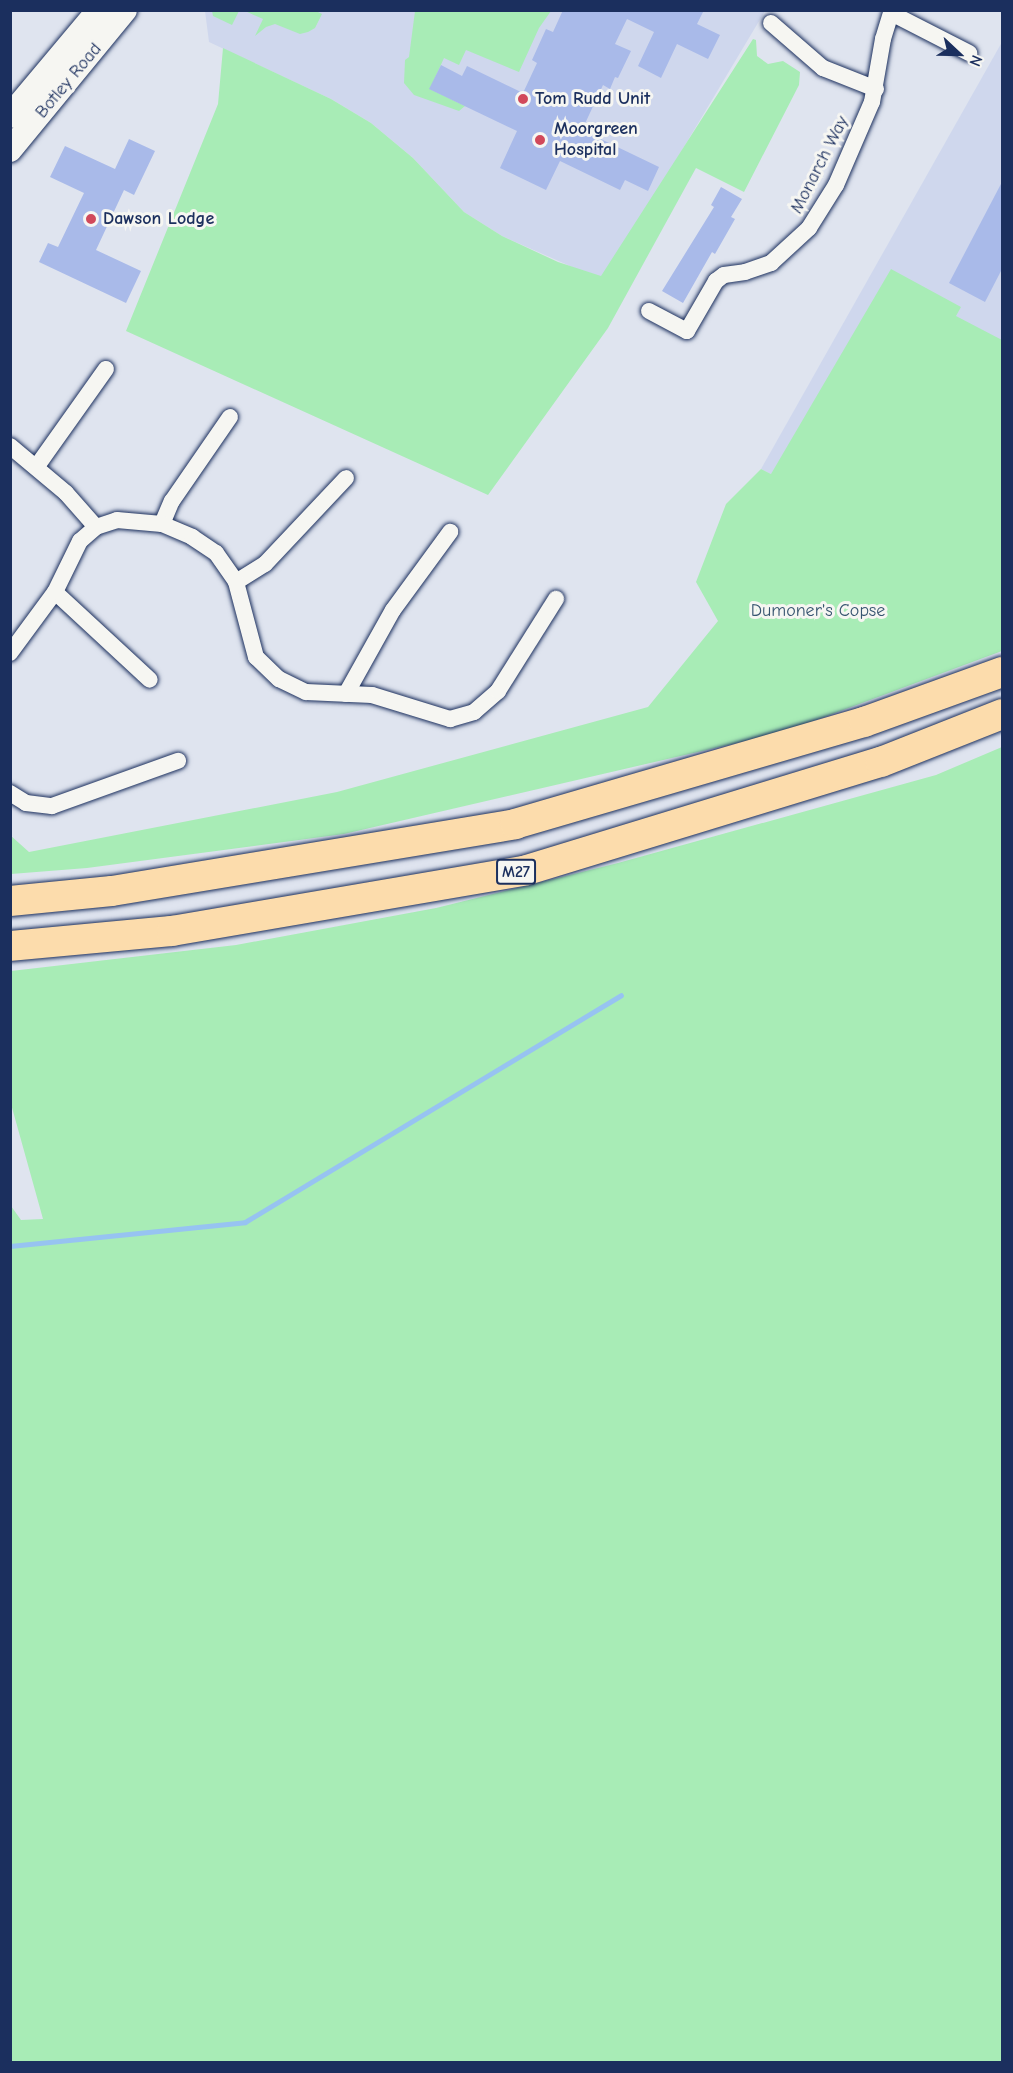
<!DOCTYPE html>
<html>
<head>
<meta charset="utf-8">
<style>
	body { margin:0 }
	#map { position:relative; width:1013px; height:2073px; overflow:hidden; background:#dfe4ef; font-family:"Comic Neue",sans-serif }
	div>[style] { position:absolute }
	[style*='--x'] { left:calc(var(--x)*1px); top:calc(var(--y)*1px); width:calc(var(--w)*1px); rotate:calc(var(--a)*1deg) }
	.built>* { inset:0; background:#cfd7ed }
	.green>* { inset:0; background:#a8ecb6 }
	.stream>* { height:5px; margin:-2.5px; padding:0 2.5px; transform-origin:2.5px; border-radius:2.5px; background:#97c3f1 }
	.building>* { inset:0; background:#a9bae9 }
	.roads { filter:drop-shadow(0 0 2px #1b2f5e) drop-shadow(0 0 2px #1b2f5e) }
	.street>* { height:16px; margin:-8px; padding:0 8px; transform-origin:8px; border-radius:8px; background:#f6f6f2 }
	.secondary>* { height:24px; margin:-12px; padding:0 12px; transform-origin:12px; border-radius:12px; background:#f6f6f2 }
	.highway>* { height:30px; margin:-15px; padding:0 15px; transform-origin:15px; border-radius:15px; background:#fcdcac }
	.dots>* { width:16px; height:16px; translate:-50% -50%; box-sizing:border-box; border:3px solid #f6f6f2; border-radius:50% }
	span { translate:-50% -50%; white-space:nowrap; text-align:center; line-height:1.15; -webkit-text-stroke:6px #f6f6f2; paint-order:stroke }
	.shield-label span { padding:2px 4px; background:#f6f6f2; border:2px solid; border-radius:4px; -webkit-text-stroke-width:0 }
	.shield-label { font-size:16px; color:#1b2f5e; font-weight:700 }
	.street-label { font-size:18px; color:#1b2f5e }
	.poi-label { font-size:18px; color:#1b2f5e; font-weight:700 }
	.left { translate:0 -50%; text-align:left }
	.park-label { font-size:18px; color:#375570 }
	.frame { position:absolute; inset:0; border:12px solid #1b2f5e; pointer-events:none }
	.north { position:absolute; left:929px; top:24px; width:60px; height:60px; -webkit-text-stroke:4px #f6f6f2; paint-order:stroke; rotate:112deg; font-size:16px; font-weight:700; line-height:24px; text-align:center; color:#1b2f5e }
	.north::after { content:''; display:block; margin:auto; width:21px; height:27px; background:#1b2f5e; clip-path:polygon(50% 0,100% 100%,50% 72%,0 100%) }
</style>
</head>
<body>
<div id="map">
	<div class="built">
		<i style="clip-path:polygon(205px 11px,765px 11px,604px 281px,502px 236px,464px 212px,413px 158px,371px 123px,331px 99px,209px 42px)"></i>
		<i style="clip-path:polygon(1002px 42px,1002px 568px,932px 555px,761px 469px)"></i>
	</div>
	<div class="green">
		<i style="clip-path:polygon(314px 10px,322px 14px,315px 28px,308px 32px,300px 34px,275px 24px,266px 27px,255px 36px,263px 19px,245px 11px)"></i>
		<i style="clip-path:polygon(212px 11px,212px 10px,239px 11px,232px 25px,213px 16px)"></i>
		<i style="clip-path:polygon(415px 11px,551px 11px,539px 28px,519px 72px,466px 50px,459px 65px,444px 58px,430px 89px,465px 106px,459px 111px,414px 95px,404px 83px,405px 60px,409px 57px)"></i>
		<i style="clip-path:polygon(753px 39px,756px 40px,757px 56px,768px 64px,783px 61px,800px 72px,799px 85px,744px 192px,696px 168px,608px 328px,488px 495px,126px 331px,218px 104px,223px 48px,331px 99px,371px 123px,413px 158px,464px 212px,502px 236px,558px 262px,601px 276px)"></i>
		<i style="clip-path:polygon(891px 269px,961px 307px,956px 316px,1002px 340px,1002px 651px,784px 732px,344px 834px,87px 868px,11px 874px,10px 835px,29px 852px,337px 792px,648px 707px,718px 621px,696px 582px,726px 504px,761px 469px,771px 474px)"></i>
		<i style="clip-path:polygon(1002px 747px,1002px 2062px,11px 2062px,11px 1206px,21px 1220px,43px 1219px,11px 1104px,11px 971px,236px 945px,436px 908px,618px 863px,936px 775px)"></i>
	</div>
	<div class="stream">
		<i style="--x:10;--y:1246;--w:236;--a:-5.8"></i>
		<i style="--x:245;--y:1222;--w:439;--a:-31.1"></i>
	</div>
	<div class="building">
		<i style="clip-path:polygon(563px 10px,704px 10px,697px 24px,720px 35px,708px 59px,677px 44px,661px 78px,638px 66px,654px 32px,627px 19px,615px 44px,631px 51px,618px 78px,615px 77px,610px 89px,603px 85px,582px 130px,659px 167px,648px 191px,625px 180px,620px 190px,560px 161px,546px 190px,500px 168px,517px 131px,429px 89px,441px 65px,462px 76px,467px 66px,523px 93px,537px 63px,532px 60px,546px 29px,553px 32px)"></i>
		<i style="clip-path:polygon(129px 139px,155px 151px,134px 195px,124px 190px,96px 250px,141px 271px,126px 303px,39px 262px,48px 243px,58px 247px,84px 193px,50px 177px,65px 146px,115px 169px)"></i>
		<i style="clip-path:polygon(1002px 182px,1002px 269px,985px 302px,949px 283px)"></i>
		<i style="clip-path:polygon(721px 187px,742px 199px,731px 217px,735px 219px,715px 254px,712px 252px,683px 303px,662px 291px,714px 207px,711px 205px)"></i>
	</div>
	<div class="roads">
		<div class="street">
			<i style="--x:891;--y:13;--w:88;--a:27.1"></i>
			<i style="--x:771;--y:23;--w:69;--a:40.9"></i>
			<i style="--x:823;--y:68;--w:57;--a:21.6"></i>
			<i style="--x:649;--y:311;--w:43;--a:27.8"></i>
			<i style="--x:687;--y:331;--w:58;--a:-59.9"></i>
			<i style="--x:716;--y:281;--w:10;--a:-37"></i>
			<i style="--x:724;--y:275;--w:21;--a:-8"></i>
			<i style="--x:745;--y:272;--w:28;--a:-19"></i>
			<i style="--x:771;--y:263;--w:52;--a:-42.6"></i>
			<i style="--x:809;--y:228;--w:51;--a:-57.9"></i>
			<i style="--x:836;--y:185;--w:90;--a:-66.6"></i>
			<i style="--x:872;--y:102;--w:64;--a:-80.1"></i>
			<i style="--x:883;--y:39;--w:30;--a:-73"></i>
			<i style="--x:10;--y:446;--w:73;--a:40"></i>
			<i style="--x:66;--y:493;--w:45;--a:48.6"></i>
			<i style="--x:37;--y:466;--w:119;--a:-54.6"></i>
			<i style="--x:162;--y:524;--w:25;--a:-67"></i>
			<i style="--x:172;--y:501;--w:102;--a:-55.4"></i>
			<i style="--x:236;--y:582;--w:34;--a:-32"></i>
			<i style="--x:265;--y:564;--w:118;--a:-46.7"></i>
			<i style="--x:55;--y:592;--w:129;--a:42.8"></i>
			<i style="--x:10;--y:653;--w:76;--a:-53.6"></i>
			<i style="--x:55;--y:592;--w:57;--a:-63.9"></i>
			<i style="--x:80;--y:541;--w:21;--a:-41"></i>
			<i style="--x:96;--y:527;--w:22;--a:-18"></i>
			<i style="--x:117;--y:520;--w:45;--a:5.1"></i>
			<i style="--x:162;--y:524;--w:33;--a:23"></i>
			<i style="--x:192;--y:537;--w:29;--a:34"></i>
			<i style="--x:216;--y:553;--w:35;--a:55"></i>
			<i style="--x:236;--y:582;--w:78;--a:75.1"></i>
			<i style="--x:256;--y:657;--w:32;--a:44"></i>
			<i style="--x:279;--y:679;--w:30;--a:26"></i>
			<i style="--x:306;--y:692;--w:66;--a:2.6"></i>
			<i style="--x:372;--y:695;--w:82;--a:17.1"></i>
			<i style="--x:450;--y:719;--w:25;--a:-16"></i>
			<i style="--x:474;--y:712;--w:32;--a:-41"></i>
			<i style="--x:498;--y:691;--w:109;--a:-57.8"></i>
			<i style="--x:346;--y:694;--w:96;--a:-60.8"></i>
			<i style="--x:393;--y:610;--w:97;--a:-53.8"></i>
			<i style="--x:10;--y:793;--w:19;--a:32"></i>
			<i style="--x:26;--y:803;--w:26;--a:7"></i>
			<i style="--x:52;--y:806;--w:134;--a:-19.7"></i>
		</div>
		<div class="secondary">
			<i style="--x:10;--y:116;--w:138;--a:-50"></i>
			<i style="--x:10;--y:150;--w:181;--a:-50.6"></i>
		</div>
		<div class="highway">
			<i style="--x:10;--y:901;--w:102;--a:-5.6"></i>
			<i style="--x:112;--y:891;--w:409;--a:-9.4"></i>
			<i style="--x:515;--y:824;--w:364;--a:-16.3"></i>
			<i style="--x:864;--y:722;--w:147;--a:-19.9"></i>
			<i style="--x:10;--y:946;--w:163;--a:-5.3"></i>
			<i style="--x:172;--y:931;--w:360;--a:-9.7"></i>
			<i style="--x:527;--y:870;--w:370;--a:-17"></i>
			<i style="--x:881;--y:762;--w:130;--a:-21.6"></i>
		</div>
	</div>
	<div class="dots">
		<i style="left:523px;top:99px;background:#d1495b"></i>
		<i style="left:540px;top:140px;background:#d1495b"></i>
		<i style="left:91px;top:219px;background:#d1495b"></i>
	</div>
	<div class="shield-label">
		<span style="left:516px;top:872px">M27</span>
	</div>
	<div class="street-label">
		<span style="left:69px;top:81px;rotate:-50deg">Botley Road</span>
		<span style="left:820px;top:165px;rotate:-63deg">Monarch Way</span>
	</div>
	<div class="poi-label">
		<span class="left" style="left:535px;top:99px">Tom Rudd Unit</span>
		<span class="left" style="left:554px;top:140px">Moorgreen<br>Hospital</span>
		<span class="left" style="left:103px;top:219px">Dawson Lodge</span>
	</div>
	<div class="park-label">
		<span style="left:818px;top:611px">Dumoner's Copse</span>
	</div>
	<div class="frame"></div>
	<div class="north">N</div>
</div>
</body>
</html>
